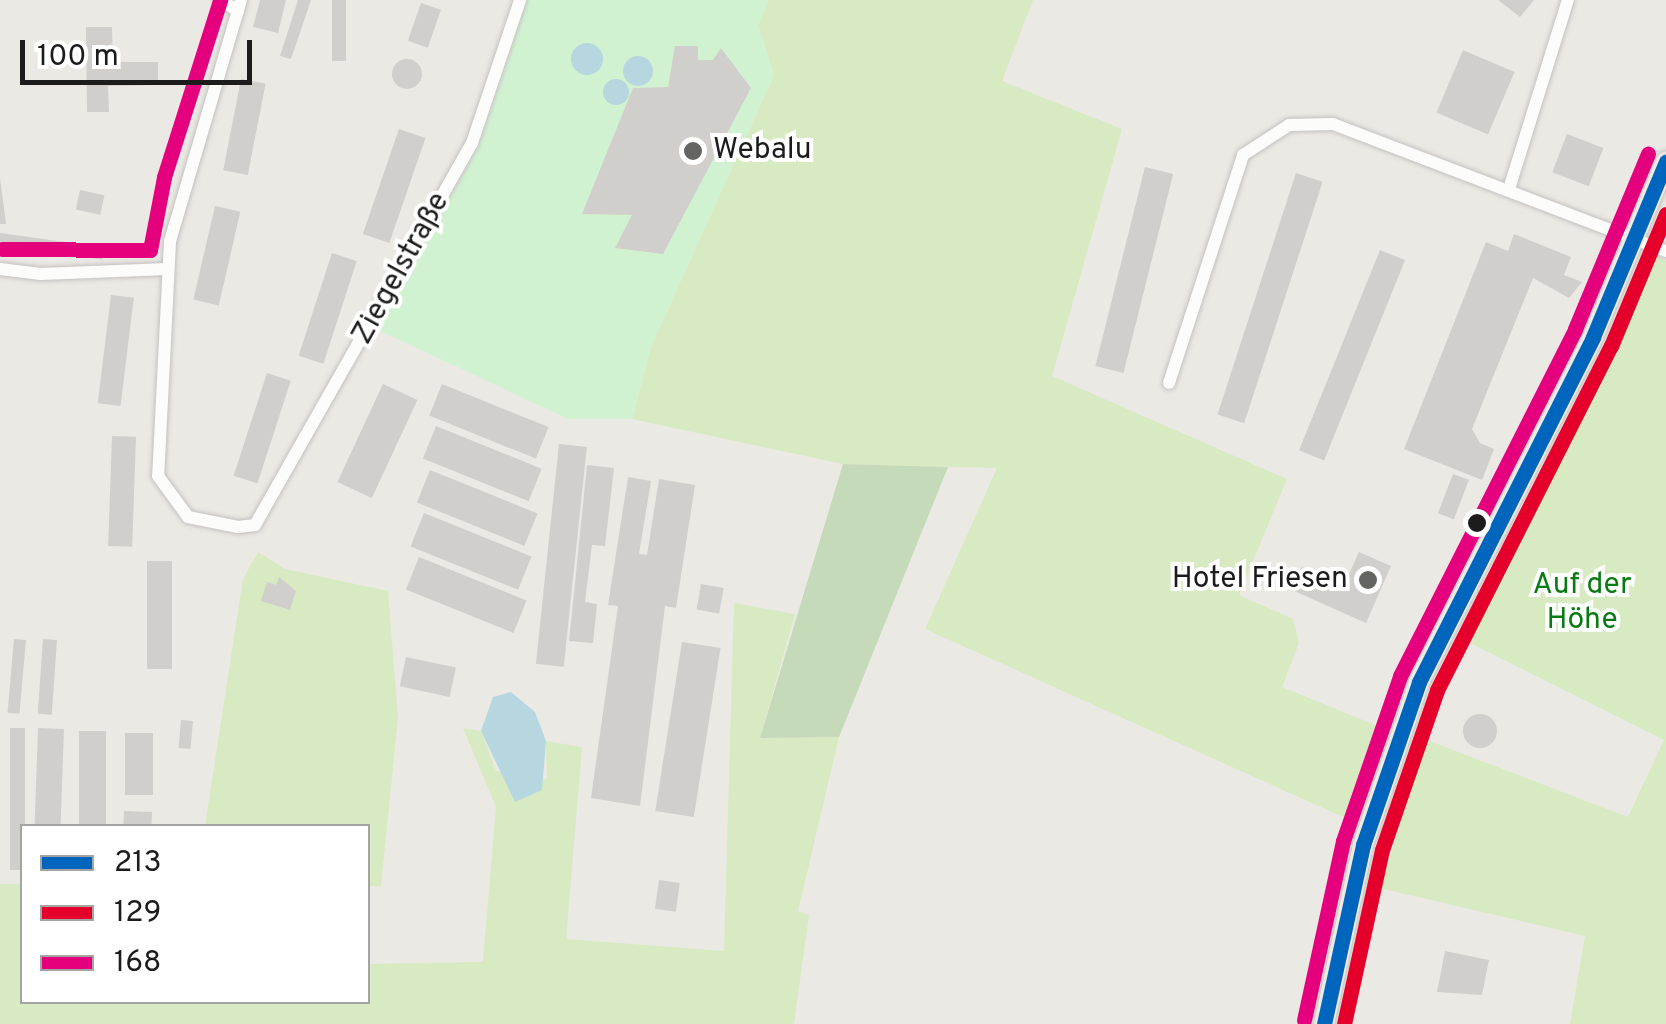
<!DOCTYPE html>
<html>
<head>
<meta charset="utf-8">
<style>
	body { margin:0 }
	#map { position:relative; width:1666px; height:1024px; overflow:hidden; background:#ebe9e4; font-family:Overpass,sans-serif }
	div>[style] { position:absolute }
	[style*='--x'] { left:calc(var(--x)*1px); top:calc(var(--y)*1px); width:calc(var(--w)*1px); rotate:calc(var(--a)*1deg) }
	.grass>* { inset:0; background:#d7eac1 }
	.forest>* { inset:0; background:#c5dab9 }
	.park>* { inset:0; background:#d1f2d1 }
	.water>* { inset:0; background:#b6d7df }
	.round { border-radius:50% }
	.building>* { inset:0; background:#d1cfcb; transform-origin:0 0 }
	.roads { filter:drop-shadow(0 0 2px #c3c2c0) drop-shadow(0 0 2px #c3c2c0) }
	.minor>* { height:12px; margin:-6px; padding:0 6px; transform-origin:6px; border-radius:6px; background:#fcfcfb }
	.primary>* { height:20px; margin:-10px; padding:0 10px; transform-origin:10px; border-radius:10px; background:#f0ebe2 }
	.bus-1>* { height:15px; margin:-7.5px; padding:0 7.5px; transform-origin:7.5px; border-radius:7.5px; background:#0065bd }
	.bus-2>* { height:15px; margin:-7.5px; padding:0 7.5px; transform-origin:7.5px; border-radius:7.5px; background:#e4002b }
	.bus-3>* { height:15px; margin:-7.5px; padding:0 7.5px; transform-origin:7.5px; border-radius:7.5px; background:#e5007d }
	.dots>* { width:28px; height:28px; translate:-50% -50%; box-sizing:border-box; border:5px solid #fff; border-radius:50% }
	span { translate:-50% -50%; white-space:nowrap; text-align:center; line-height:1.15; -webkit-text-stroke:8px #fff; paint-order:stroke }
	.poi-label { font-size:30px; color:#1c1c1c }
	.left { translate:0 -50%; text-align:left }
	.right { translate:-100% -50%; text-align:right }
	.street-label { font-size:30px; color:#1c1c1c }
	.park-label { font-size:30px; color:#097b13 }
	.legend { position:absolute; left:20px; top:824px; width:350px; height:180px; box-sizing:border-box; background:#fff; border:2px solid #a4a4a4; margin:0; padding:12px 18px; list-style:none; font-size:30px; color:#1c1c1c }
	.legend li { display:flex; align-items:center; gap:20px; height:50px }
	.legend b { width:50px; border:2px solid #a4a4a4 }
	.scale { position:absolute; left:20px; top:40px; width:232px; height:45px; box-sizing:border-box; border:5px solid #1c1c1c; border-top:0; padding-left:12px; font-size:30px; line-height:35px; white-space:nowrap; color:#1c1c1c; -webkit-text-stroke:8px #fff; paint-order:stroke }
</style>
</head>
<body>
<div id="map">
	<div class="grass">
		<i style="clip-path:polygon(769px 0,1033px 0,1002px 81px,1122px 129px,1052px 376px,1287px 479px,1239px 595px,1293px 619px,1299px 643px,1282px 687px,1387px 730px,1352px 821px,925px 629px,997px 468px,843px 464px,632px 419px,651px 347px,774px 75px,758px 25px)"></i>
		<i style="clip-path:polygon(1655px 256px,1666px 261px,1666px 1024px,1570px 1024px,1585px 936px,1380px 888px,1427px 740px,1628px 817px,1664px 740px,1468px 642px)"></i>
		<i style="clip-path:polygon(258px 552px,285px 569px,388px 591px,398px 718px,381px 886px,368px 886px,368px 826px,205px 826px,243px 579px)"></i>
		<i style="clip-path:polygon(734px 603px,795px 614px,760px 738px,839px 737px,798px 911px,809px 915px,794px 1024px,0 1024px,0 884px,22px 884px,22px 1002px,368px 1002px,368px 964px,483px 962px,496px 807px,463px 728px,481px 731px,496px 771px,547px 779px,546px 741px,582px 747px,566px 939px,724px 951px)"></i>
	</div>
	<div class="forest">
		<i style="clip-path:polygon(843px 464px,948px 467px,839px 737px,760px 738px)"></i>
	</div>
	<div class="park">
		<i style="clip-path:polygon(527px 0,769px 0,758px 26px,774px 75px,651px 347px,632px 419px,568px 419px,378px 330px,480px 144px)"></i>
	</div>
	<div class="water">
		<i class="round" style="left:571px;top:43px;width:32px;height:32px"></i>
		<i class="round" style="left:623px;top:56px;width:30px;height:30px"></i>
		<i class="round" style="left:603px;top:79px;width:26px;height:26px"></i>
		<i style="clip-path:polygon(511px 692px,535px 712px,546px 741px,542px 790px,515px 802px,481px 731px,493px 697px)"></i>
	</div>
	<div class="building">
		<i style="clip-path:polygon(260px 0,286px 0,278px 33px,253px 27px)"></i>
		<i style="clip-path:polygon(298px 0,311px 0,291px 59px,280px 56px)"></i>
		<i style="left:332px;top:0;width:14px;height:61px"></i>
		<i style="clip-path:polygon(1498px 0,1534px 0,1520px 17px)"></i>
		<i style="left:421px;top:3px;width:21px;height:40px;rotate:19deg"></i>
		<i style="clip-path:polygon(86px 27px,112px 27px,113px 62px,158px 62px,158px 85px,108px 86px,109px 112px,87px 112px)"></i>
		<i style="clip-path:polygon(675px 46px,698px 46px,698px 60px,713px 60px,721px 48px,751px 88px,663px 254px,615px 248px,632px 215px,582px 214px,633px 88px,668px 87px)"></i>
		<i style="left:1463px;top:50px;width:56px;height:68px;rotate:23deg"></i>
		<i class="round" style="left:392px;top:59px;width:30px;height:30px"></i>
		<i style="left:241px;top:79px;width:25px;height:93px;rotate:11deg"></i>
		<i style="left:399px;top:129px;width:28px;height:111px;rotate:19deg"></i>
		<i style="left:1567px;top:134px;width:39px;height:41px;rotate:21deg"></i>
		<i style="left:1145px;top:167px;width:29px;height:205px;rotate:14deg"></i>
		<i style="left:1296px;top:173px;width:28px;height:254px;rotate:18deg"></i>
		<i style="clip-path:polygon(0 178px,6px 224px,0 224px)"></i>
		<i style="left:80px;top:190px;width:25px;height:20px;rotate:12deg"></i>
		<i style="left:215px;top:206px;width:26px;height:96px;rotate:13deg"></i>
		<i style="left:0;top:233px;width:105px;height:12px;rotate:8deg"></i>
		<i style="clip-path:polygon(1514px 234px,1571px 257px,1564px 275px,1582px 282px,1569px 298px,1533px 278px,1472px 429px,1480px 443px,1494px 449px,1482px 480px,1404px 449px,1486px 242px,1508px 251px)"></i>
		<i style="left:1380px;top:250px;width:27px;height:216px;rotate:22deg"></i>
		<i style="left:332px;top:253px;width:26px;height:108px;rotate:18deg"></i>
		<i style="left:111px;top:295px;width:23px;height:109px;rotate:7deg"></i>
		<i style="left:267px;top:373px;width:25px;height:108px;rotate:18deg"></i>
		<i style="left:383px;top:384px;width:38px;height:108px;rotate:25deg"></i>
		<i style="left:442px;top:384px;width:115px;height:34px;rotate:22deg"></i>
		<i style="left:436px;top:426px;width:114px;height:35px;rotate:22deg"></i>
		<i style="left:112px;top:436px;width:24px;height:110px;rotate:2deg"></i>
		<i style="left:559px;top:444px;width:28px;height:221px;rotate:6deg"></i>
		<i style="clip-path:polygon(587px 465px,614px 468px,605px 546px,592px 545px,585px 602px,597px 604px,593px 643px,569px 641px)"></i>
		<i style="left:430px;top:470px;width:116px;height:35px;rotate:22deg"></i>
		<i style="left:1453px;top:474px;width:17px;height:42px;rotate:21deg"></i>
		<i style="clip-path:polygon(628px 477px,651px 481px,639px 554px,647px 555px,659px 479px,695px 485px,676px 608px,665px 606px,640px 806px,591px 798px,618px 606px,608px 605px)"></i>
		<i style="left:424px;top:513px;width:116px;height:36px;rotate:22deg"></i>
		<i style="clip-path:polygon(1359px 552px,1391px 566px,1366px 623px,1292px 590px,1302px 567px,1344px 585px)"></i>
		<i style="left:419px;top:557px;width:116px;height:35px;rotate:22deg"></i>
		<i style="left:147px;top:561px;width:25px;height:108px"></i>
		<i style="clip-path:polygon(279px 577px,296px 591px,290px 610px,261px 601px,267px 582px,276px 585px)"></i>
		<i style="left:701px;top:584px;width:23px;height:26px;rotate:10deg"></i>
		<i style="left:14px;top:639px;width:12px;height:74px;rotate:5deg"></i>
		<i style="left:43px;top:639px;width:14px;height:75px;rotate:4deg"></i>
		<i style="left:682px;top:642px;width:39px;height:171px;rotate:9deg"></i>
		<i style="left:406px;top:657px;width:51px;height:30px;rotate:12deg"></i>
		<i class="round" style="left:1463px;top:714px;width:34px;height:34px"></i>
		<i style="left:181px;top:720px;width:12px;height:28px;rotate:5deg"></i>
		<i style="left:10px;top:728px;width:15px;height:142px"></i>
		<i style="left:38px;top:728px;width:26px;height:98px;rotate:2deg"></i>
		<i style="left:79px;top:731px;width:27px;height:95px"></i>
		<i style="left:125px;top:733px;width:28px;height:62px"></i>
		<i style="left:124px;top:811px;width:28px;height:15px;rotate:2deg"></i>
		<i style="left:659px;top:880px;width:21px;height:29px;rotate:8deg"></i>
		<i style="clip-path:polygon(1445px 951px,1489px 960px,1482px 995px,1437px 992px)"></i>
	</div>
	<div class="roads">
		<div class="minor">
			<i style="--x:220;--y:0;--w:21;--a:31"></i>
			<i style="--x:241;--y:0;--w:252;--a:106.4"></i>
			<i style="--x:170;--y:242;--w:234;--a:92.9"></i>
			<i style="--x:158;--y:476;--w:51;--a:53.8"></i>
			<i style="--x:188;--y:517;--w:51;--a:11.3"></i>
			<i style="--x:238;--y:527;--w:17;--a:-7"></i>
			<i style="--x:255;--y:525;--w:439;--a:-60.4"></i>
			<i style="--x:472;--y:143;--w:151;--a:-71.4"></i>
			<i style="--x:1509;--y:189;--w:198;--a:-72.7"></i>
			<i style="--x:0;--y:269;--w:41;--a:7"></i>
			<i style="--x:41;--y:274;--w:126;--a:-2.3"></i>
			<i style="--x:1169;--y:383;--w:240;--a:-72"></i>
			<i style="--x:1243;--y:155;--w:55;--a:-33.1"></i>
			<i style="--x:1289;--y:125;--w:44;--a:-1.3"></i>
			<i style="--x:1333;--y:124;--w:356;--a:20.9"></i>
		</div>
		<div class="primary">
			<i style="--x:1324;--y:1024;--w:183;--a:-77.7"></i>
			<i style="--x:1363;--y:845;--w:172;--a:-71"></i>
			<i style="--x:1419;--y:682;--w:386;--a:-63.2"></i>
			<i style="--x:1593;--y:337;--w:190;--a:-67.4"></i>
		</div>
	</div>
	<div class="bus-1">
		<i style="--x:1324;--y:1024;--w:183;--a:-77.7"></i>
		<i style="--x:1363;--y:845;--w:172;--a:-71"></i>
		<i style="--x:1419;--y:682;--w:386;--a:-63.2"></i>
		<i style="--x:1593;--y:337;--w:190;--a:-67.4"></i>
	</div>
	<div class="bus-2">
		<i style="--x:1344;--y:1024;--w:178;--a:-77.7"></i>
		<i style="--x:1382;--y:850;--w:169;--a:-71"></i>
		<i style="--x:1437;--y:690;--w:386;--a:-63.2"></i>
		<i style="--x:1611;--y:346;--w:143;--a:-67.4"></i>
	</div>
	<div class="bus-3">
		<i style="--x:2;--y:249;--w:148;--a:0.4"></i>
		<i style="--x:150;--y:250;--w:74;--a:-79.1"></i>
		<i style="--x:164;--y:177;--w:186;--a:-72.4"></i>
		<i style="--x:1304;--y:1020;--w:183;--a:-77.7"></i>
		<i style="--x:1343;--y:841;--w:175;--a:-70.9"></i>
		<i style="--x:1400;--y:676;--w:389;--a:-63.2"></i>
		<i style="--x:1575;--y:329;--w:190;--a:-67.4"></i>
	</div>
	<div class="dots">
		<i style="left:693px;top:151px;background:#646462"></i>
		<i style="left:1477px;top:523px;background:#1c1c1c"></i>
		<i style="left:1368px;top:580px;background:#646462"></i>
	</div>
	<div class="poi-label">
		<span class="left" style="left:713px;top:151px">Webalu</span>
		<span class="right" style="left:1348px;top:580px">Hotel Friesen</span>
	</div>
	<div class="street-label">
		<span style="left:402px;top:269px;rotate:-61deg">Ziegelstraße</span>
	</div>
	<div class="park-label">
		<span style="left:1582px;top:603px">Auf der<br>Höhe</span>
	</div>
	<ul class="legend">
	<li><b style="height:12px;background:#0065bd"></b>213</li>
	<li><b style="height:12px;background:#e4002b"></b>129</li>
	<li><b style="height:12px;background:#e5007d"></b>168</li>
	</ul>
	<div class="scale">100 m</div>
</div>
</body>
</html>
